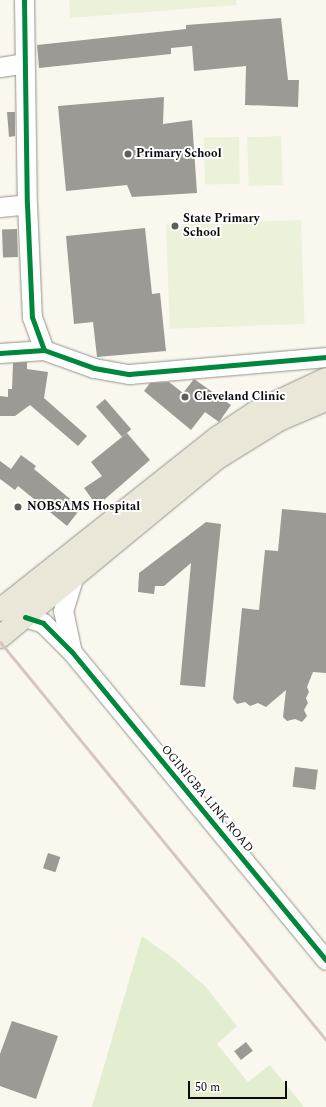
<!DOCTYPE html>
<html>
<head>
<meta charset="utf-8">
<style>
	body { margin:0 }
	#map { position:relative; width:326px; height:1107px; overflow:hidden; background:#faf8ee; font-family:Spectral,serif }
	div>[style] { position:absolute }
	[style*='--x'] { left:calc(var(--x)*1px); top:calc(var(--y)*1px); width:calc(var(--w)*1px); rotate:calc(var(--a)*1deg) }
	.green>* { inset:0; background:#e2eecf }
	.pitch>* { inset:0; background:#ecf2d9; transform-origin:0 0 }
	.building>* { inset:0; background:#9c9a95; transform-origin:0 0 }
	.roads { filter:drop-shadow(0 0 1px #93928d) drop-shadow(0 0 1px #93928d) }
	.minor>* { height:19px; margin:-9.5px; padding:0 9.5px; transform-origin:9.5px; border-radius:9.5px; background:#fefefc }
	.major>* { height:22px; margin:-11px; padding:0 11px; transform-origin:11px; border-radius:11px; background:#ebe7d8 }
	.rail>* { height:3px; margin:-1.5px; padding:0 1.5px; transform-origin:1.5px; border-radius:1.5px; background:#d5c5c4 }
	.cycleway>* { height:5px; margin:-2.5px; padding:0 2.5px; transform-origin:2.5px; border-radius:2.5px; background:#00873e }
	.dots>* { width:11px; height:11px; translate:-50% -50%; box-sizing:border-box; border:2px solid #fff; border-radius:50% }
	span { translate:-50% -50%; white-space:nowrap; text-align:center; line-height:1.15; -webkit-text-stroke:4px #fff; paint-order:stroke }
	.poi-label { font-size:12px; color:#0b0b0b; font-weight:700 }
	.left { translate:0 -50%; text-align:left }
	.street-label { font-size:12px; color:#0b0b0b }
	.scale { position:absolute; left:188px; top:1081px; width:99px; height:18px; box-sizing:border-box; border:2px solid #0b0b0b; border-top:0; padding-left:5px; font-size:12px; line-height:14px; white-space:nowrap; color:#0b0b0b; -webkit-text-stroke:3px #fff; paint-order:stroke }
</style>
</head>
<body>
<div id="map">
	<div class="green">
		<i style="clip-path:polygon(142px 936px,174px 959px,205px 986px,237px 1026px,217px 1044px,248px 1082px,270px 1065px,304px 1107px,92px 1107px)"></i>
	</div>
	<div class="pitch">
		<i style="clip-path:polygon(69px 0,236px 0,237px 5px,70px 18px)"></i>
		<i style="left:281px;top:136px;width:49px;height:34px;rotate:88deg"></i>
		<i style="left:239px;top:137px;width:47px;height:35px;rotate:89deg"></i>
		<i style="left:301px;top:220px;width:104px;height:135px;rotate:88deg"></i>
	</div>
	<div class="building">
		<i style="clip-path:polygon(281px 18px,288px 80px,299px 80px,298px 107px,245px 105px,246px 66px,194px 71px,192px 46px,171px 48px,171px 54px,39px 68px,37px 45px,186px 29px,186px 25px)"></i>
		<i style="clip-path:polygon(164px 97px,163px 124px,192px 120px,197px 193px,132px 197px,127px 185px,66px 191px,58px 106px)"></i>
		<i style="clip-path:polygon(7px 112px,15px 112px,15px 136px,9px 137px)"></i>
		<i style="clip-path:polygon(145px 228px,152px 294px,160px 293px,166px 351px,97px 357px,93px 322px,74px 324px,66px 236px)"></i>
		<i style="left:17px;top:229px;width:28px;height:15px;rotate:88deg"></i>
		<i style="clip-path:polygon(27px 362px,27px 369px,48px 372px,44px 398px,87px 436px,78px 446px,30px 405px,15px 416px,0 416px,0 396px,8px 397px,8px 389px,12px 389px,13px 363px)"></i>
		<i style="clip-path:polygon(194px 379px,231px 405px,219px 422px,205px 412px,191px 430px,144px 391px,150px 383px,169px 382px,183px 393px)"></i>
		<i style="left:105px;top:399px;width:40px;height:12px;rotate:49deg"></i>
		<i style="clip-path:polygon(127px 433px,150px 460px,97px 506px,84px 488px,102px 476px,91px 462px)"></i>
		<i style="clip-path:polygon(21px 455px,36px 466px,34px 469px,81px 508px,67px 526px,18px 486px,15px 490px,0 479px,0 461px,11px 469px)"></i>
		<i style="clip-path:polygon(282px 509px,326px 513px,326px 673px,313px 672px,307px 687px,309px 692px,306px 698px,308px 703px,304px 710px,307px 716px,302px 722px,295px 719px,287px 721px,283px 717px,286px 690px,266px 707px,258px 703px,250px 706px,245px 702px,237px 704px,233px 699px,242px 608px,259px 610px,265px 550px,278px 551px)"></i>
		<i style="clip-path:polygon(206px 522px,221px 524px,205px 687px,180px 685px,191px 563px,164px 586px,155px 586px,154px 594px,138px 592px,139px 573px)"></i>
		<i style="left:295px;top:767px;width:23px;height:20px;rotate:7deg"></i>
		<i style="left:48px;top:853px;width:13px;height:16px;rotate:18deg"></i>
		<i style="clip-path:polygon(12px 1021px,58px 1036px,36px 1099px,0 1086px,0 1054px)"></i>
		<i style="left:246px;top:1042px;width:11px;height:15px;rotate:52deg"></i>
	</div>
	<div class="roads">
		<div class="minor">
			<i style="--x:24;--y:0;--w:204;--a:89.2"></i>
			<i style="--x:27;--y:204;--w:113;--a:87.5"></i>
			<i style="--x:32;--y:317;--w:35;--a:70"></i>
			<i style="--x:0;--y:67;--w:24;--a:-9"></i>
			<i style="--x:0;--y:207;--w:27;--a:-6"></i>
			<i style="--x:0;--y:353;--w:44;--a:-3.9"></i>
			<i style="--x:44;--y:350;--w:53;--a:19.8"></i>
			<i style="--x:94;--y:368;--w:36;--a:10"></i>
			<i style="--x:129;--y:374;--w:198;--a:-4.9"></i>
			<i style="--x:25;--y:617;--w:19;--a:18"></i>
			<i style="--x:43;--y:623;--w:41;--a:45"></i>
			<i style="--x:72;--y:652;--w:399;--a:50.5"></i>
			<i style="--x:71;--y:648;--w:38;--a:-102"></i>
			<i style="--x:63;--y:611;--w:37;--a:-73"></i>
		</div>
		<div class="major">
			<i style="--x:0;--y:610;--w:277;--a:-38.4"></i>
			<i style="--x:217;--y:438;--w:47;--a:-33.7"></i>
			<i style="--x:256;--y:412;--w:77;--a:-25.2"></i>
			<i style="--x:0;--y:637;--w:280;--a:-39.5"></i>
			<i style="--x:216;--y:459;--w:74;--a:-31.8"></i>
			<i style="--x:279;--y:420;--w:51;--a:-23.1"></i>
		</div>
	</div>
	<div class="rail">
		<i style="--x:0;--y:642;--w:514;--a:50.68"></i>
	</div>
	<div class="cycleway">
		<i style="--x:24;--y:0;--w:204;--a:89.2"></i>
		<i style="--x:27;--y:204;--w:113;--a:87.5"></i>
		<i style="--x:32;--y:317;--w:35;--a:70"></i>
		<i style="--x:0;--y:353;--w:44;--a:-3.9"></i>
		<i style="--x:44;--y:350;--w:53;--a:19.8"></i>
		<i style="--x:94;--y:368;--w:36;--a:10"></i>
		<i style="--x:129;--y:374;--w:198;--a:-4.9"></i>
		<i style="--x:25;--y:617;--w:19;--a:18"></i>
		<i style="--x:43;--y:623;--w:41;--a:45"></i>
		<i style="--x:72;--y:652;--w:399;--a:50.5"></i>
	</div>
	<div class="dots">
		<i style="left:128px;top:154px;background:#5f5e5a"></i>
		<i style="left:175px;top:226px;background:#5f5e5a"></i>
		<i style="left:185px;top:397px;background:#5f5e5a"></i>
		<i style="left:18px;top:507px;background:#5f5e5a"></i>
	</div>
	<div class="poi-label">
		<span class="left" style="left:136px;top:154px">Primary School</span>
		<span class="left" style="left:183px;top:226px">State Primary<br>School</span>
		<span class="left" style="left:194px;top:397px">Cleveland Clinic</span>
		<span class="left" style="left:27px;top:507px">NOBSAMS Hospital</span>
	</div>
	<div class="street-label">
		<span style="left:207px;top:799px;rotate:50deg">OGINIGBA LINK ROAD</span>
	</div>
	<div class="scale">50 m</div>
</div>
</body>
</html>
